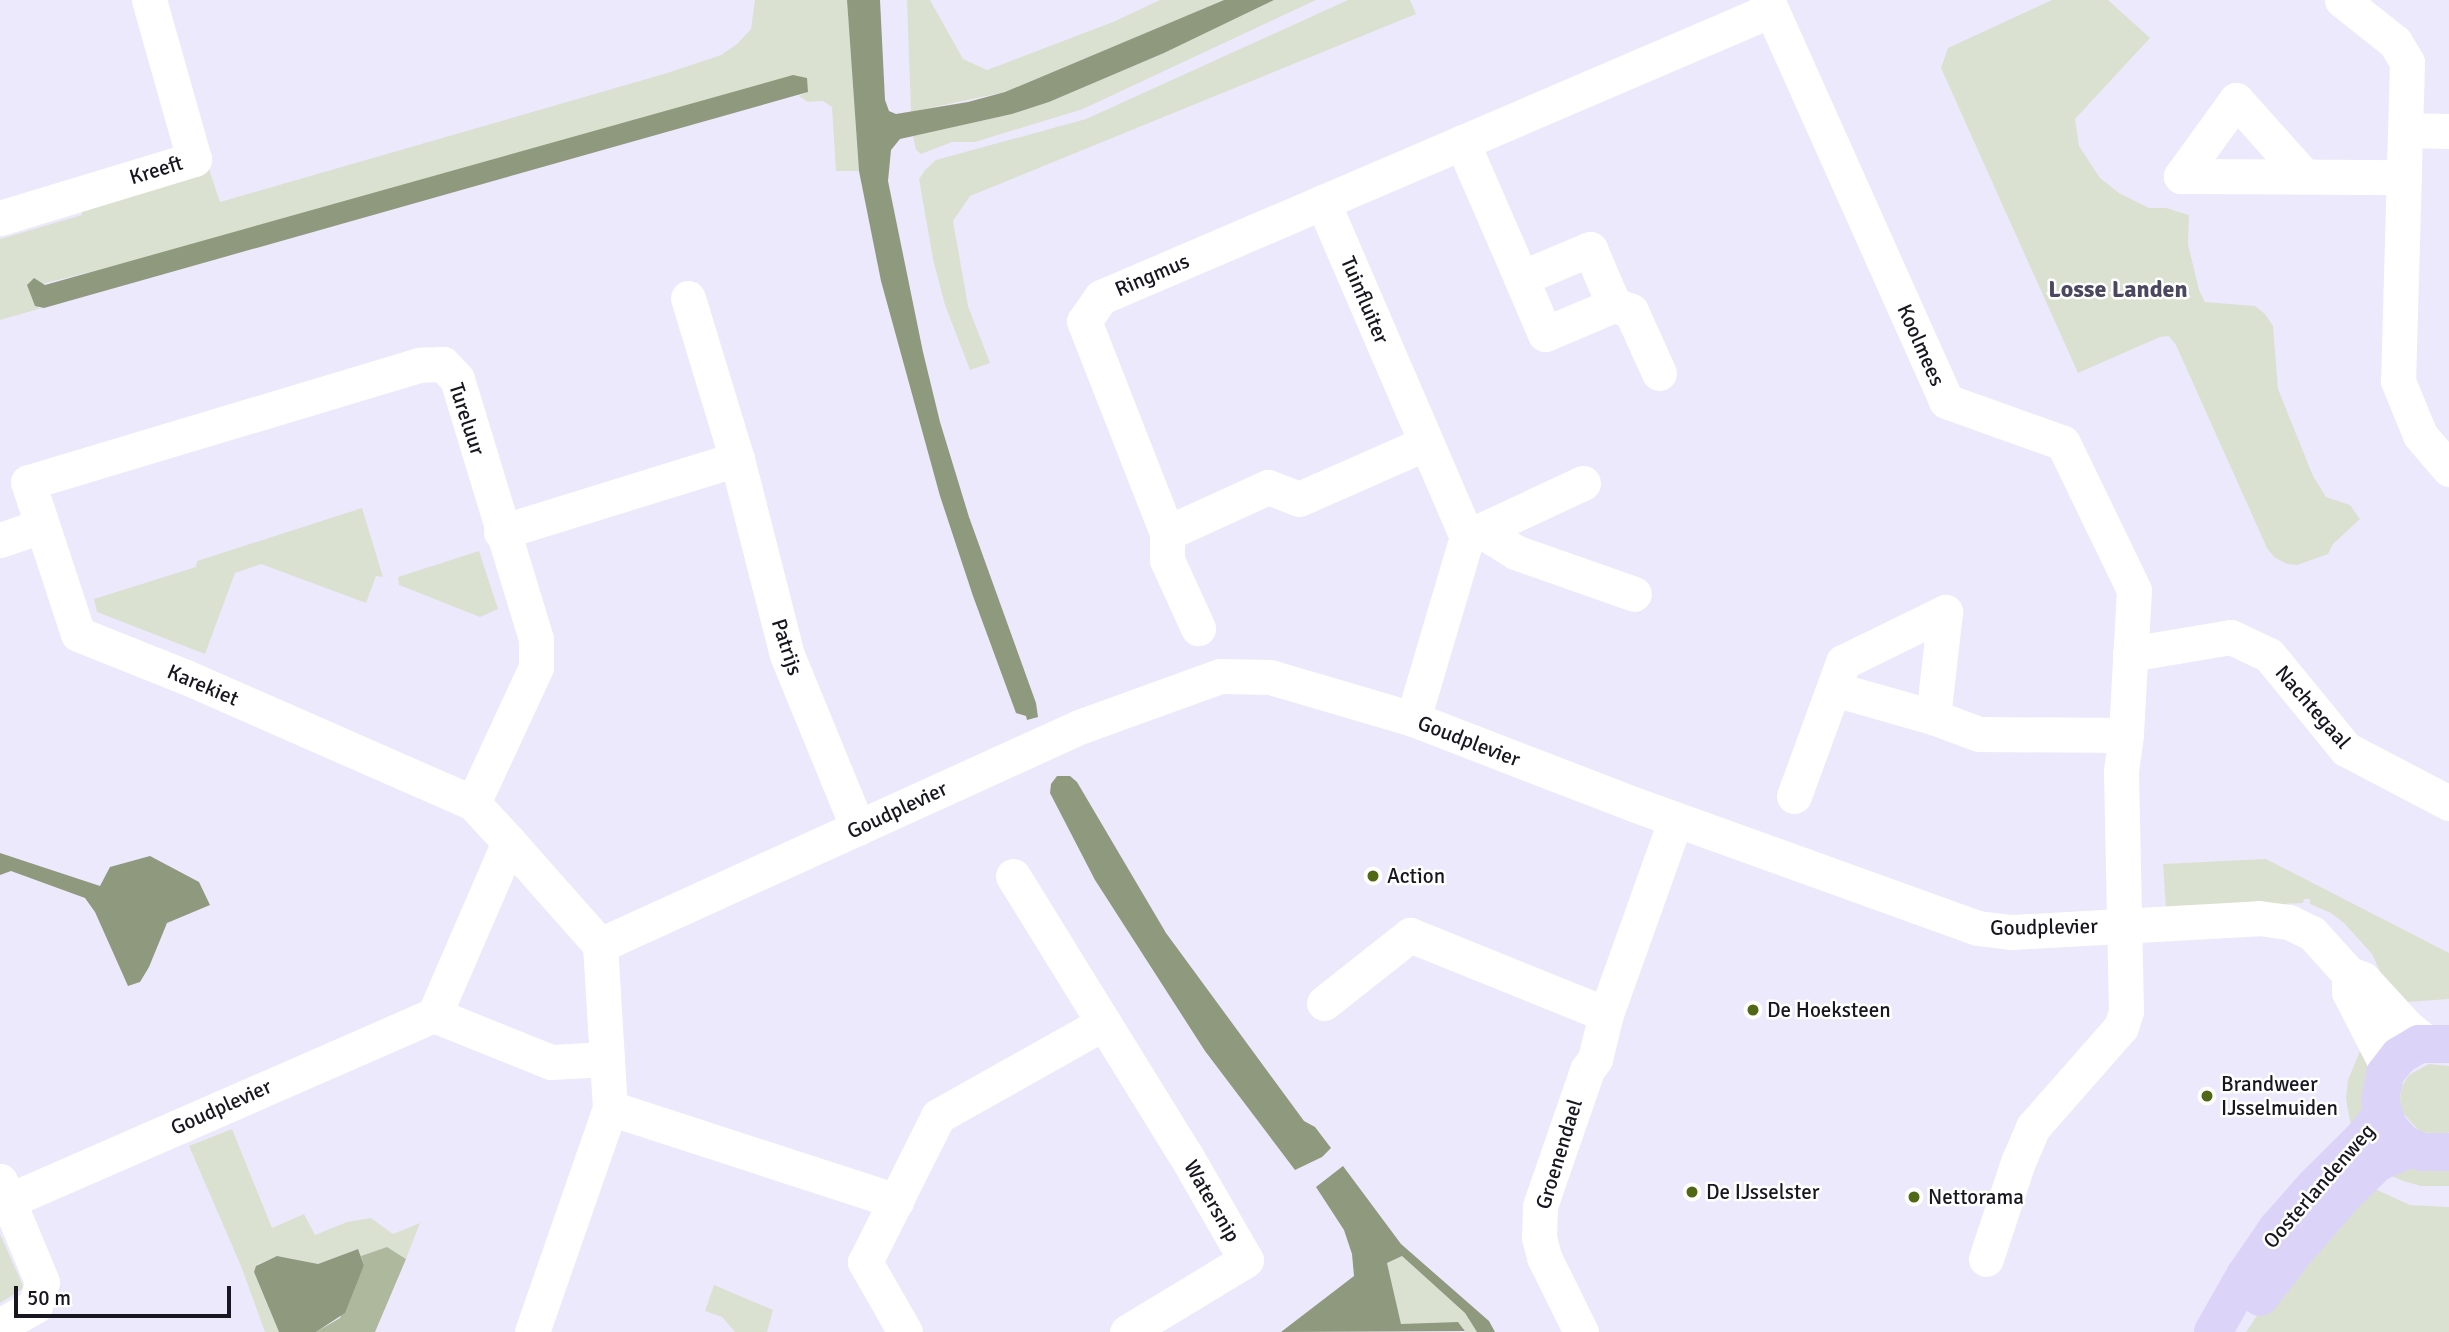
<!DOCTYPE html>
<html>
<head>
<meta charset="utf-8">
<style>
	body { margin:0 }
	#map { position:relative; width:2449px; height:1332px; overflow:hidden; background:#ece9fc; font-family:Signika,sans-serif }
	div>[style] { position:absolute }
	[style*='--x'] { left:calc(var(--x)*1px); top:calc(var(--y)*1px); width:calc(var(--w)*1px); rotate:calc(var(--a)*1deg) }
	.green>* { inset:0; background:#dbe1d0 }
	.forest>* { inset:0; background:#aeb89c }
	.water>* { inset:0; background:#8f997e }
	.street>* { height:35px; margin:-17.5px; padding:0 17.5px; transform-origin:17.5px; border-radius:17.5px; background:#fff }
	.secondary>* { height:38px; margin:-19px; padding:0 19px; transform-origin:19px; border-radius:19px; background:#dcd3f8 }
	.dots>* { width:19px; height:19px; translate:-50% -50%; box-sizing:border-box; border:4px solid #fff; border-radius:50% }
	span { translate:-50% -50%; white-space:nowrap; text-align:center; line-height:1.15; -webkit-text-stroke:5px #fff; paint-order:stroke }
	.street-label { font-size:21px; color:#181721 }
	.poi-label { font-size:21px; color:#181721 }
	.left { translate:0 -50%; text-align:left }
	.quarter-label { font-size:24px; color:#4b4760; font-weight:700 }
	.scale { position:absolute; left:14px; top:1286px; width:217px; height:32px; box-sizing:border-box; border:4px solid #181721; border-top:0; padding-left:9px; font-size:21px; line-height:24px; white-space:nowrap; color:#181721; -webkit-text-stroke:5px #fff; paint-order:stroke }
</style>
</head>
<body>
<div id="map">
	<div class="green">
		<i style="clip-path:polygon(755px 0,847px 0,859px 171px,836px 171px,832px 107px,823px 101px,808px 102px,799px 96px,808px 92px,42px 284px,38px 308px,42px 308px,0 320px,0 239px,82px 215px,80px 204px,208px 166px,220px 202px,664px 74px,721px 55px,737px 44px,751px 29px)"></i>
		<i style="clip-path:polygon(907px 0,930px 0,963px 59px,987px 70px,1113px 22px,1160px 0,1224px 0,1005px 92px,911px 112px)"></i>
		<i style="clip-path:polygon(1274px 0,1316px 0,1083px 109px,975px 142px,952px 142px,921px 154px,916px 150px,913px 136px,1012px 114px,1049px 102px,1164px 53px)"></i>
		<i style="clip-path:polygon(1348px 0,1410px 0,1416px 14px,970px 196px,953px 221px,968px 306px,990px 363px,970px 370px,945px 305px,933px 259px,919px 179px,925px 170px,936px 160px,1086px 119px)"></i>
		<i style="clip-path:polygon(2052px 0,2108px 0,2150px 38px,2075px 119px,2079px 146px,2100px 178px,2119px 193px,2149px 208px,2166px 208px,2189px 215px,2188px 244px,2199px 290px,2205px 302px,2255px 306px,2265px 314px,2273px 326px,2278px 389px,2313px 476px,2326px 497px,2350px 505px,2360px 519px,2333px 544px,2328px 554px,2297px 565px,2287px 564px,2274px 557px,2267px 548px,2176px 345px,2169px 336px,2160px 337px,2078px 373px,1941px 68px,1948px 48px)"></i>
		<i style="clip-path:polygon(362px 508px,383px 577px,376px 576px,366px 603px,261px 564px,235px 573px,205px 654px,97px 612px,94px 599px,196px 567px,197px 561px)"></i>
		<i style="clip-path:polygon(479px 551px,498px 609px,480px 617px,399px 585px,398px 577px)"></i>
		<i style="clip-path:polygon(2266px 859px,2449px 953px,2449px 999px,2407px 1002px,2385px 982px,2372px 954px,2344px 923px,2331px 913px,2310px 904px,2310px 899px,2304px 899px,2303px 903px,2166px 909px,2163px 864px)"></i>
		<i style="clip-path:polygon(2369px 1042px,2367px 1108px,2351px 1126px,2346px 1099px,2348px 1080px,2360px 1051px)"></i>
		<i style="clip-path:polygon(2429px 1064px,2449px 1066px,2449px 1132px,2446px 1134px,2420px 1132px,2402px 1112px,2400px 1099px,2402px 1086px,2409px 1075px)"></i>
		<i style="clip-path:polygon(232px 1129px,272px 1228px,304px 1214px,315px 1235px,347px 1222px,371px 1218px,393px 1234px,420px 1223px,406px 1259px,387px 1247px,361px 1256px,357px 1249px,318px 1264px,277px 1256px,258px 1264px,254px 1272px,279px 1332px,265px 1332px,241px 1266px,189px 1146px)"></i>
		<i style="clip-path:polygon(2389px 1166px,2449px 1170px,2449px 1186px,2421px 1186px,2403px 1181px,2392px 1176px)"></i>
		<i style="clip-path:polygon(2375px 1189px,2410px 1205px,2449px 1207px,2449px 1332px,2246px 1332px,2260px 1311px)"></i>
		<i style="clip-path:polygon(0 1234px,24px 1288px,0 1303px)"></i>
		<i style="clip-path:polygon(1402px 1256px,1465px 1313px,1477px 1332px,1466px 1332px,1458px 1322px,1401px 1325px,1387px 1263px)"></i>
		<i style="clip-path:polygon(714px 1285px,773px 1310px,767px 1332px,735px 1332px,722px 1317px,705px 1311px)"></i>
	</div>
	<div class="forest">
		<i style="clip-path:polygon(387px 1247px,406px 1259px,375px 1332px,316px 1332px,340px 1318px,364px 1265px,361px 1256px)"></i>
	</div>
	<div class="water">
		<i style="clip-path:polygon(847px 0,880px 0,885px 100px,889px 111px,896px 114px,968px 102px,1005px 92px,1224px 0,1274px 0,1164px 53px,1049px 102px,1012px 114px,900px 139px,891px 150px,888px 181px,923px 352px,940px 422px,969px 517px,1036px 703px,1038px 717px,1027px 720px,1026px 716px,1016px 713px,973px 596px,940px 496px,881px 281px,859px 171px)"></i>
		<i style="clip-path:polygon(793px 75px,807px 78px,808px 92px,44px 308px,35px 306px,27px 285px,34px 278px,45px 285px)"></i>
		<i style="clip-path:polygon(1057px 776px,1070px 776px,1077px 782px,1166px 933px,1304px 1121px,1315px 1127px,1331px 1148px,1322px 1157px,1295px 1170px,1205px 1051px,1095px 880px,1050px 793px,1051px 784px)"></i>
		<i style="clip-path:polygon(0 853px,100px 886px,110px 867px,150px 856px,199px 882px,210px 905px,167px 923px,149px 967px,140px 982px,128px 986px,95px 912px,85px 898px,11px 871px,0 875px)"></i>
		<i style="clip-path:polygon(1343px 1166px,1401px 1244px,1489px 1321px,1495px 1332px,1477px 1332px,1465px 1313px,1402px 1256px,1387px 1263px,1401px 1324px,1458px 1322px,1465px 1331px,1281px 1332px,1354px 1276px,1352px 1254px,1344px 1230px,1316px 1187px)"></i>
		<i style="clip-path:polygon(358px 1249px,364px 1265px,345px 1313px,316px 1332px,279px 1332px,254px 1272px,256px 1266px,277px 1256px,318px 1264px)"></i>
	</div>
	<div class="street">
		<i style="--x:1767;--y:0;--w:439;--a:65.9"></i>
		<i style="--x:1946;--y:401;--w:124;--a:19.7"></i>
		<i style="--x:2063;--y:443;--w:163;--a:64.2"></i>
		<i style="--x:2134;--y:590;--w:145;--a:93.2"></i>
		<i style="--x:2126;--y:735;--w:37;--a:98"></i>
		<i style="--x:2121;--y:772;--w:239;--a:88.8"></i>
		<i style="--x:2126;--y:1011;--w:17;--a:107"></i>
		<i style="--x:2121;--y:1027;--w:133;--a:131.3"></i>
		<i style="--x:2033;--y:1127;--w:38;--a:113"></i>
		<i style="--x:2018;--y:1162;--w:102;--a:108.3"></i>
		<i style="--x:2342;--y:0;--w:68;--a:38.4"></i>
		<i style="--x:2395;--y:42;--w:23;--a:59"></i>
		<i style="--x:2407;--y:62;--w:319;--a:91.6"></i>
		<i style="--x:2398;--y:381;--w:58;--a:67.8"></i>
		<i style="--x:2420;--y:435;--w:45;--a:49.5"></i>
		<i style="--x:2405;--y:130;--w:44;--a:1.3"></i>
		<i style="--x:1462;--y:142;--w:148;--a:66.5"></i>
		<i style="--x:1521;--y:278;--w:75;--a:-22.8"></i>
		<i style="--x:1590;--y:249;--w:61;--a:66.8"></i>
		<i style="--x:2304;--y:176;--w:102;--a:-131.8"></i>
		<i style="--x:2236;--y:100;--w:94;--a:125.9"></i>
		<i style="--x:2181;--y:176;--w:223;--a:0.3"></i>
		<i style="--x:1323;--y:202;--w:241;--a:156.8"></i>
		<i style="--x:1101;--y:297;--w:29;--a:125"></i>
		<i style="--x:1084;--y:321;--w:228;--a:68.6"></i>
		<i style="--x:1167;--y:533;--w:111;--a:-24.5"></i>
		<i style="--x:1268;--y:487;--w:33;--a:21"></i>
		<i style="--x:1299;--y:499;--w:139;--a:-23.8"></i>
		<i style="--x:0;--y:218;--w:203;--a:-16.9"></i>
		<i style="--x:194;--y:159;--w:165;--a:-105.8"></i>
		<i style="--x:1521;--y:278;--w:61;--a:66.8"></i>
		<i style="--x:1545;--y:334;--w:75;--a:-22.8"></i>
		<i style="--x:1614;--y:305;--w:18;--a:19"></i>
		<i style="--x:1631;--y:311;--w:68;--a:65.7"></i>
		<i style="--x:688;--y:298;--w:168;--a:73.1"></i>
		<i style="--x:737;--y:459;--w:202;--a:75.7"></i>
		<i style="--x:787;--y:655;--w:187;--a:67.7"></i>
		<i style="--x:1489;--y:527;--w:12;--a:70"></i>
		<i style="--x:1493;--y:538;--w:26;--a:32"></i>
		<i style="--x:1515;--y:552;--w:126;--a:19.4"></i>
		<i style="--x:501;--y:532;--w:247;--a:-17.2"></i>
		<i style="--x:1167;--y:533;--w:27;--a:90"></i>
		<i style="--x:1167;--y:560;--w:75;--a:65.5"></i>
		<i style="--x:1467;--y:537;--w:128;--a:-25"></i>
		<i style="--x:0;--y:540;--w:43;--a:-18.9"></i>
		<i style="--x:2130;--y:654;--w:102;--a:-9.6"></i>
		<i style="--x:2231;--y:637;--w:42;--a:25.3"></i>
		<i style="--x:2269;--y:655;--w:122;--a:50.7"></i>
		<i style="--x:2346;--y:749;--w:116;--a:27.7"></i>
		<i style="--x:1834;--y:689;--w:103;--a:15.8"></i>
		<i style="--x:1933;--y:717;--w:49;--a:20.3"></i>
		<i style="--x:1979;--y:734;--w:147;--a:0.4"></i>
		<i style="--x:1413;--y:719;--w:190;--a:-73.5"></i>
		<i style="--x:1467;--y:537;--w:365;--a:-113.3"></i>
		<i style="--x:1323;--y:202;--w:487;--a:-23.2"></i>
		<i style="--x:1794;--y:796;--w:143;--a:-69.9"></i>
		<i style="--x:1843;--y:662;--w:114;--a:-26.1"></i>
		<i style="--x:1945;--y:612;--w:106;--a:96.5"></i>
		<i style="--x:473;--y:803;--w:150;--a:-65.1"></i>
		<i style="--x:536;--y:667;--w:28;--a:-90"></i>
		<i style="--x:536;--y:639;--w:272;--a:-106.9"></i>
		<i style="--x:457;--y:379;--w:21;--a:-133"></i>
		<i style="--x:443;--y:364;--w:24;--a:178"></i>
		<i style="--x:419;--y:365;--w:408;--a:163.3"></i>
		<i style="--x:28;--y:482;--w:160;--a:71.8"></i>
		<i style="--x:78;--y:634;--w:116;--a:21.7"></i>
		<i style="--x:186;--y:677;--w:313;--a:23.7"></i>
		<i style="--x:473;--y:803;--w:53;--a:47.3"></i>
		<i style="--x:509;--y:842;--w:189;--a:113.4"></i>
		<i style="--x:434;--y:1015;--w:126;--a:21.9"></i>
		<i style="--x:551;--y:1062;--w:56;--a:-3.1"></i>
		<i style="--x:509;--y:842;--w:137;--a:48.5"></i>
		<i style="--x:600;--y:945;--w:163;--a:86.5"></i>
		<i style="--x:610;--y:1108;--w:237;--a:109.2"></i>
		<i style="--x:1013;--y:876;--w:327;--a:58.3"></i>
		<i style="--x:1185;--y:1154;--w:122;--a:60.1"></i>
		<i style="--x:1246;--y:1260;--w:139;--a:148.8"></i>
		<i style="--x:600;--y:945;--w:526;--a:-24.47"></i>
		<i style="--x:1079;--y:727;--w:150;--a:-19.9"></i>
		<i style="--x:1220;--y:676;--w:50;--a:1.1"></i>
		<i style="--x:1270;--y:677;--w:149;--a:16.4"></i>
		<i style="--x:1413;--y:719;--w:239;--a:21.1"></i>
		<i style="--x:1636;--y:805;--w:363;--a:19.8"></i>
		<i style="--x:1978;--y:928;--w:34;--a:7"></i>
		<i style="--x:2012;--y:932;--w:247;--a:-3.2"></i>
		<i style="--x:2259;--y:918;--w:30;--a:8"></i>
		<i style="--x:2289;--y:922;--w:25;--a:26"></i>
		<i style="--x:2312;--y:933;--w:55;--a:47.9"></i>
		<i style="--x:2349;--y:974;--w:15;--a:20"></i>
		<i style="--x:2363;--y:979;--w:65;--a:47.5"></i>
		<i style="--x:2407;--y:1027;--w:26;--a:39"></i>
		<i style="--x:2349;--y:974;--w:18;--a:90"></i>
		<i style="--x:2349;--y:992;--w:85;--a:62.8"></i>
		<i style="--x:1324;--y:1003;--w:110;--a:-38.3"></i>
		<i style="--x:1410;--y:935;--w:211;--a:22"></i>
		<i style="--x:610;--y:1108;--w:301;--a:18"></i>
		<i style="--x:0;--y:1181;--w:109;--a:67.4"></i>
		<i style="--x:42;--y:1282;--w:25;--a:106"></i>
		<i style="--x:35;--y:1306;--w:40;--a:150.3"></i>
		<i style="--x:8;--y:1201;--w:465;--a:-23.6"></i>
		<i style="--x:905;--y:1332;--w:81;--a:-119.7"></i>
		<i style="--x:865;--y:1262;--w:163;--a:-63.4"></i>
		<i style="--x:938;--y:1116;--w:190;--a:-29.3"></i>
		<i style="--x:1581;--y:1332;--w:84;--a:-116.3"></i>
		<i style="--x:1544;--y:1257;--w:21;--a:-104"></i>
		<i style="--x:1539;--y:1237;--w:31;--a:-88"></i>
		<i style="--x:1540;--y:1206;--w:144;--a:-70.9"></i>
		<i style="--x:1587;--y:1070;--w:14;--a:-54"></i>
		<i style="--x:1595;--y:1059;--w:46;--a:-76.3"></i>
		<i style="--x:1606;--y:1014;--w:207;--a:-70.3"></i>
	</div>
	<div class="secondary">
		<i style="--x:2449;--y:1044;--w:30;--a:180"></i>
		<i style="--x:2419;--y:1044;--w:23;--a:149"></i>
		<i style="--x:2399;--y:1056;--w:23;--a:128"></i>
		<i style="--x:2385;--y:1074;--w:26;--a:101"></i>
		<i style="--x:2380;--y:1100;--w:28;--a:73"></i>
		<i style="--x:2388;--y:1127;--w:23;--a:47"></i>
		<i style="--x:2404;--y:1144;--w:20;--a:24"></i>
		<i style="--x:2422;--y:1152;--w:27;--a:0"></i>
		<i style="--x:2260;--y:1297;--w:61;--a:-52.4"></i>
		<i style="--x:2297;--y:1249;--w:73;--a:-48.9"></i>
		<i style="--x:2345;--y:1194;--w:45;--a:-44.1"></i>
		<i style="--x:2377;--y:1163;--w:36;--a:-24"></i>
		<i style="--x:2213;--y:1332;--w:67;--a:-60.4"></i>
		<i style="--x:2246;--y:1274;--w:55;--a:-55.4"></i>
		<i style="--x:2277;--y:1229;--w:55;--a:-48.7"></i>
		<i style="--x:2313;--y:1188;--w:78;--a:-45"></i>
		<i style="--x:2368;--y:1133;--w:24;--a:-55"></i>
	</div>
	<div class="dots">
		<i style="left:1373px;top:876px;background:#506715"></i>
		<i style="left:1753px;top:1010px;background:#506715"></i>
		<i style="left:2207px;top:1096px;background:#506715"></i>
		<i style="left:1692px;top:1192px;background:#506715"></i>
		<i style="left:1914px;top:1197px;background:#506715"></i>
	</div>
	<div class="street-label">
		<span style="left:156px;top:170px;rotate:-17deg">Kreeft</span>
		<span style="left:1152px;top:275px;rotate:-23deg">Ringmus</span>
		<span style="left:1365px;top:300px;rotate:67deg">Tuinfluiter</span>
		<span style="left:1921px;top:345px;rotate:66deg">Koolmees</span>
		<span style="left:467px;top:419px;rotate:72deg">Tureluur</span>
		<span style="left:787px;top:647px;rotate:72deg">Patrijs</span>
		<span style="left:203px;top:685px;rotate:23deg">Karekiet</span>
		<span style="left:2313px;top:707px;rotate:49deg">Nachtegaal</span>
		<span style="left:1469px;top:741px;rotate:21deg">Goudplevier</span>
		<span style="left:897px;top:810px;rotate:-25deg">Goudplevier</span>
		<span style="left:2044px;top:927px;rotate:-1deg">Goudplevier</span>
		<span style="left:221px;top:1107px;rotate:-24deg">Goudplevier</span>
		<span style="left:1559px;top:1154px;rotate:-73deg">Groenendael</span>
		<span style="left:2319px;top:1186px;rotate:-49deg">Oosterlandenweg</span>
		<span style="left:1212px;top:1201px;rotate:60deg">Watersnip</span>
	</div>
	<div class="poi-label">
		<span class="left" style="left:1387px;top:876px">Action</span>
		<span class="left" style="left:1767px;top:1010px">De Hoeksteen</span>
		<span class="left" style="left:2221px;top:1096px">Brandweer<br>IJsselmuiden</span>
		<span class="left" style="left:1706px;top:1192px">De IJsselster</span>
		<span class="left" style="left:1928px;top:1197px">Nettorama</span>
	</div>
	<div class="quarter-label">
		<span style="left:2118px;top:290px">Losse Landen</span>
	</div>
	<div class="scale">50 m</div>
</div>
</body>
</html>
